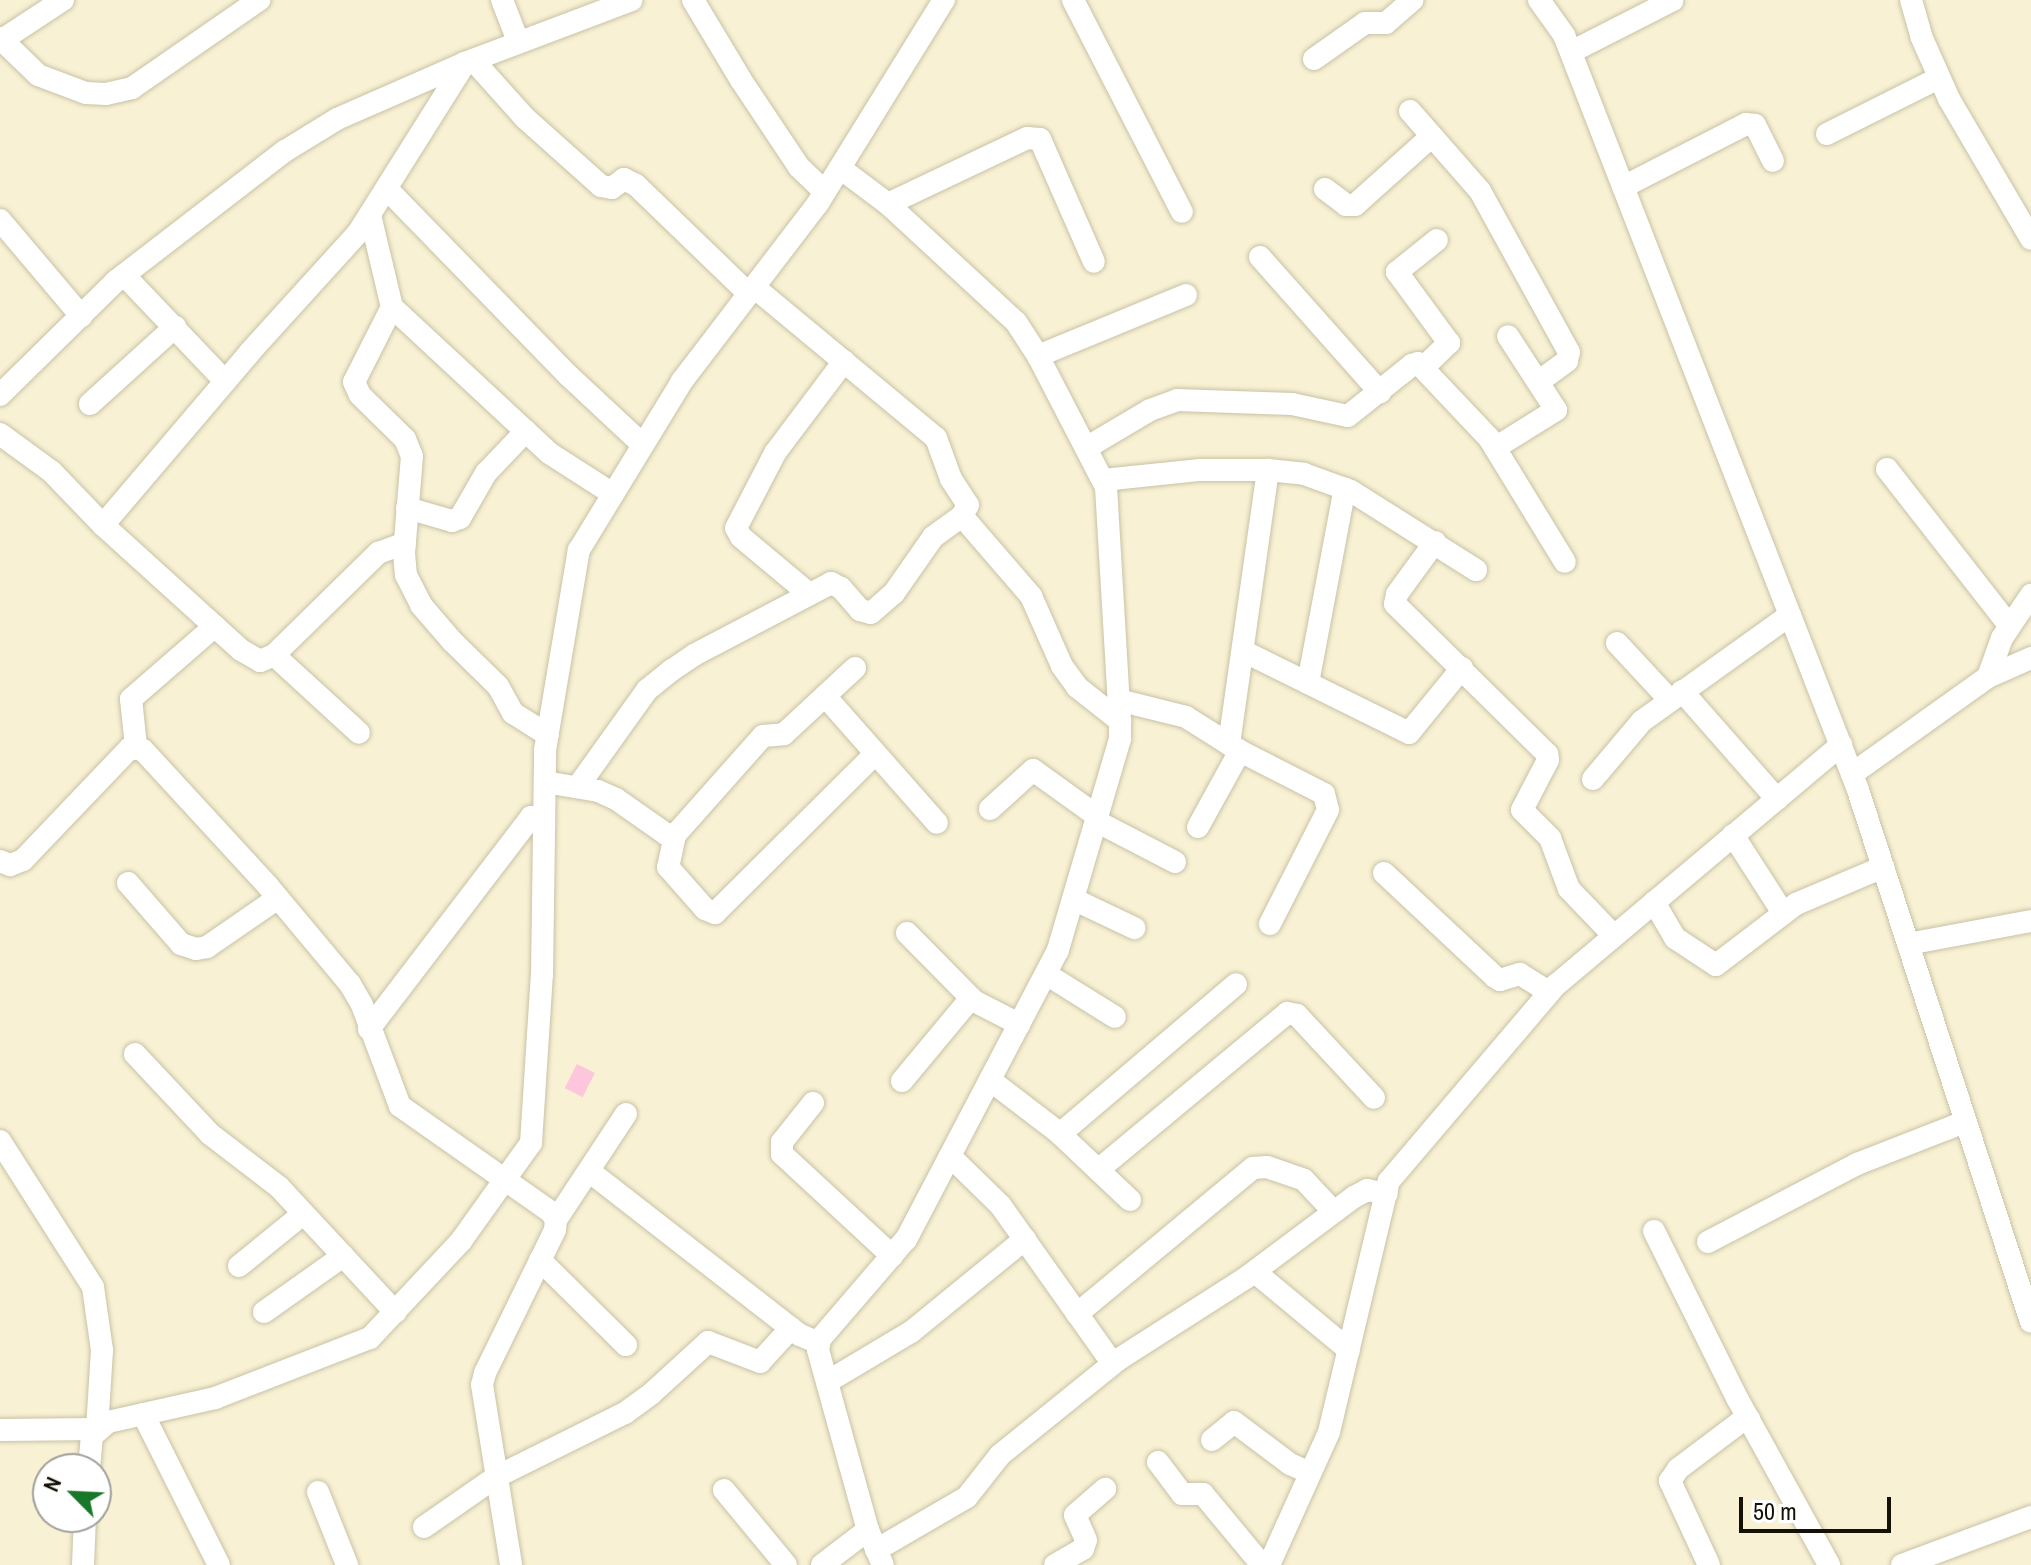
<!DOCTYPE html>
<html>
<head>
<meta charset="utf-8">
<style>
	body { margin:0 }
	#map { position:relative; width:2031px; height:1565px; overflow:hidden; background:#f8f1d4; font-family:"Archivo Narrow",sans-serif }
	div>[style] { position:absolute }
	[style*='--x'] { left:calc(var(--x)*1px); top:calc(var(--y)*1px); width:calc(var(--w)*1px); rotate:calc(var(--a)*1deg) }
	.building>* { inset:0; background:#fdc6dc; transform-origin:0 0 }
	.roads { filter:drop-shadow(0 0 2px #c8c2a6) drop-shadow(0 0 2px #c8c2a6) }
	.street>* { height:22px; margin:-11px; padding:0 11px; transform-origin:11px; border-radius:11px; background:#fff }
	span { translate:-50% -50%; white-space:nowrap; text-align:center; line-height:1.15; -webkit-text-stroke:6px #fff; paint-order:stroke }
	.north { position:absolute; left:32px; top:1453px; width:80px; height:80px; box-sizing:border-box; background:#fff; border:2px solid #a1a09c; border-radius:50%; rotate:294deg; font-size:22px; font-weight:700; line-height:32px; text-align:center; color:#141107 }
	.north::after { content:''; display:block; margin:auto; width:28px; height:36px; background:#197828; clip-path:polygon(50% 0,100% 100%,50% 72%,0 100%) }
	.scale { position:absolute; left:1739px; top:1497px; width:152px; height:36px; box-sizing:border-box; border:4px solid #141107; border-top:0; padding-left:10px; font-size:24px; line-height:28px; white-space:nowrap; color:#141107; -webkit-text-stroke:6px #fff; paint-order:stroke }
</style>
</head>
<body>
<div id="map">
	<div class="building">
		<i style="left:577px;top:1064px;width:20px;height:27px;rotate:27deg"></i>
	</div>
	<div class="roads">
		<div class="street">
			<i style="--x:502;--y:0;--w:44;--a:68.7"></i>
			<i style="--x:693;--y:0;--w:93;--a:59"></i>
			<i style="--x:741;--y:80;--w:105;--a:56.3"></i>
			<i style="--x:799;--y:167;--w:36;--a:44"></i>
			<i style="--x:1073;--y:0;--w:238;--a:62.8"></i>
			<i style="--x:1539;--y:0;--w:43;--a:54.5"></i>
			<i style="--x:1564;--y:35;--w:810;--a:68.72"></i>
			<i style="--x:1858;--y:790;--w:559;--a:71.99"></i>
			<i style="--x:1911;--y:0;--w:37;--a:74"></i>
			<i style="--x:1921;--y:36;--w:69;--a:66"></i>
			<i style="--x:1949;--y:99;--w:162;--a:59.6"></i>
			<i style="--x:0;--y:38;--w:53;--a:44.2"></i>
			<i style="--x:38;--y:75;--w:51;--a:20.6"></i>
			<i style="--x:86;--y:93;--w:20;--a:3"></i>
			<i style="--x:106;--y:94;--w:27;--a:-13"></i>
			<i style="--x:132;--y:88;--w:155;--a:-34.7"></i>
			<i style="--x:2;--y:40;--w:73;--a:-33.3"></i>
			<i style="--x:1571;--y:52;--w:114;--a:-27"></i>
			<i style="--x:1314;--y:59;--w:62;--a:-35.2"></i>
			<i style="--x:1365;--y:23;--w:21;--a:0"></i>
			<i style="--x:1386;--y:23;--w:35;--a:-41"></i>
			<i style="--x:473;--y:60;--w:78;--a:48.1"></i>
			<i style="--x:525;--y:118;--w:102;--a:41.8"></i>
			<i style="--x:601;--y:186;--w:11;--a:10"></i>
			<i style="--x:612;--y:188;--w:15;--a:-37"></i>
			<i style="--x:624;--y:179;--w:13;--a:27"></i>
			<i style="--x:636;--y:185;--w:157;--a:44"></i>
			<i style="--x:1410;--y:111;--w:106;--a:48.8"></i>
			<i style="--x:1480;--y:191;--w:184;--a:61.1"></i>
			<i style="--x:1569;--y:352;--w:9;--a:103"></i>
			<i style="--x:1567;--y:361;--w:34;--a:144"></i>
			<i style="--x:1827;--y:134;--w:125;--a:-26.6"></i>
			<i style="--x:840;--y:168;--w:60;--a:36.9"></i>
			<i style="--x:888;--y:204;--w:174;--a:42.7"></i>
			<i style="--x:1016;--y:322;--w:40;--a:57.1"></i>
			<i style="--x:1038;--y:356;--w:148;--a:62.6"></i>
			<i style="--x:1106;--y:487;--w:234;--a:86.6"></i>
			<i style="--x:1120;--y:721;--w:18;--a:90"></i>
			<i style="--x:1120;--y:739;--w:220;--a:106.4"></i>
			<i style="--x:1058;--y:950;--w:327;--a:117.7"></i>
			<i style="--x:906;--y:1239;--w:132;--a:130.7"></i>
			<i style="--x:820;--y:1339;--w:11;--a:100"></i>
			<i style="--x:818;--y:1350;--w:187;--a:74.5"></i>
			<i style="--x:868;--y:1530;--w:38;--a:67"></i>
			<i style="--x:1623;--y:187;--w:138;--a:-27.1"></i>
			<i style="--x:1746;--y:124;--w:9;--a:6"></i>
			<i style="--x:1755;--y:125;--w:40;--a:63.4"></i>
			<i style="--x:387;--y:189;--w:261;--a:45.8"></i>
			<i style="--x:569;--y:376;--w:101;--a:43"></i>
			<i style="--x:1325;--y:189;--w:26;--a:37"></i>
			<i style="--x:1346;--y:205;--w:9;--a:0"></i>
			<i style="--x:1355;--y:205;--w:103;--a:-41.9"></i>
			<i style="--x:888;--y:204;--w:154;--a:-25.4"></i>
			<i style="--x:1027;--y:138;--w:13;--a:4"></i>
			<i style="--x:1040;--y:139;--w:134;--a:66.3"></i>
			<i style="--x:370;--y:215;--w:95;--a:76.6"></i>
			<i style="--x:392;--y:307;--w:214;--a:42.9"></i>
			<i style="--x:549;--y:453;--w:76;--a:32.6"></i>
			<i style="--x:0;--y:220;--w:126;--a:49.8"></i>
			<i style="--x:1260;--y:257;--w:181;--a:48.4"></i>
			<i style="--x:124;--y:275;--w:146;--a:46.4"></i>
			<i style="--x:754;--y:287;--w:236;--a:39.7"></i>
			<i style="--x:936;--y:438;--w:44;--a:69.9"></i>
			<i style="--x:951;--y:479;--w:31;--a:57"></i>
			<i style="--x:968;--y:505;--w:13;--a:119"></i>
			<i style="--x:962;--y:516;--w:106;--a:49.2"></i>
			<i style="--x:1031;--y:596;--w:77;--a:66.1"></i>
			<i style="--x:1062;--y:666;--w:26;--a:54"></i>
			<i style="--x:1077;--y:687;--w:55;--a:38.3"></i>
			<i style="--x:392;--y:307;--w:84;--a:116.9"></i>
			<i style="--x:354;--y:382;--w:14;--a:65"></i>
			<i style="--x:360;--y:395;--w:63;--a:44.4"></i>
			<i style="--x:405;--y:439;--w:18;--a:68"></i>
			<i style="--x:412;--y:456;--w:97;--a:94.7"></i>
			<i style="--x:404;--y:553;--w:22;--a:85"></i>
			<i style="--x:406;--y:575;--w:34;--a:63"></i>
			<i style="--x:421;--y:605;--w:48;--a:49.3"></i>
			<i style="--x:452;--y:641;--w:64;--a:44.4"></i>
			<i style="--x:498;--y:686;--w:31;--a:61"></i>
			<i style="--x:513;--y:713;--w:41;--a:32.2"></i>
			<i style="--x:1038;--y:356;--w:160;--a:-22.4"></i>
			<i style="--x:1424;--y:367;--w:35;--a:-44"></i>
			<i style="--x:1449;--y:343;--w:88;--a:-126.2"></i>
			<i style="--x:1397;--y:272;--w:51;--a:-38.7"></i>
			<i style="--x:0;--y:395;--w:163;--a:-44.5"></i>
			<i style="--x:116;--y:281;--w:213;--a:-37.6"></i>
			<i style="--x:285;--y:151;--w:61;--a:-31.6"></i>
			<i style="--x:337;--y:119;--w:140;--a:-23.6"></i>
			<i style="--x:465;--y:63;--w:178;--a:-20.7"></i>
			<i style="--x:90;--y:404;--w:115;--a:-42.2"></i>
			<i style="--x:0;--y:434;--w:63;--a:36"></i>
			<i style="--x:51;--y:471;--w:75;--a:46.1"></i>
			<i style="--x:103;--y:525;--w:227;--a:-49.6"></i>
			<i style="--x:250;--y:352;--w:161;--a:-47.8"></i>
			<i style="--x:358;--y:233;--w:201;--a:-57.8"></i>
			<i style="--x:1086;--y:448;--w:74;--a:-30.7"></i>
			<i style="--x:1150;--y:410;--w:29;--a:-20"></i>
			<i style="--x:1177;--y:400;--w:115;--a:2"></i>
			<i style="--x:1292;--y:404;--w:57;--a:12.1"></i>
			<i style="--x:1348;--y:416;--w:82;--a:-38.6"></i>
			<i style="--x:1412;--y:365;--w:6;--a:-18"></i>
			<i style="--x:1418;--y:363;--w:103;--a:46.6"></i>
			<i style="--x:1489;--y:438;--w:145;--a:58.5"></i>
			<i style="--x:1495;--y:448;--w:72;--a:-31.9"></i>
			<i style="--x:1556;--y:410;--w:88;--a:-123"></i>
			<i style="--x:1887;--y:469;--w:198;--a:52"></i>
			<i style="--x:1103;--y:480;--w:98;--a:-5.9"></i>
			<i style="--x:1200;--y:470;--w:68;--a:0"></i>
			<i style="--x:1268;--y:470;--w:36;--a:6"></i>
			<i style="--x:1304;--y:474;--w:50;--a:19.9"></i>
			<i style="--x:1351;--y:491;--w:148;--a:32.3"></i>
			<i style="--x:407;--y:508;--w:47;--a:16.1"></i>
			<i style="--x:452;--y:521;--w:9;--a:-21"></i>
			<i style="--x:460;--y:518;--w:52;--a:-60"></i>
			<i style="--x:486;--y:473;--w:58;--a:-46.4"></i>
			<i style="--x:103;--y:525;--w:186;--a:42.2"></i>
			<i style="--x:241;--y:650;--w:22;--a:30"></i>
			<i style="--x:260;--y:661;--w:15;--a:-23"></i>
			<i style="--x:274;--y:655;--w:115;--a:42.5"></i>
			<i style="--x:1435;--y:542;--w:64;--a:126.2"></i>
			<i style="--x:1397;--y:594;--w:10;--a:101"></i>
			<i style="--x:1395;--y:604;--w:214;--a:44.6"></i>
			<i style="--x:1547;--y:754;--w:6;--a:81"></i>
			<i style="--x:1548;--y:760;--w:56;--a:117.5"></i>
			<i style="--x:1522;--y:810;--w:40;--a:45"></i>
			<i style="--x:1550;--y:838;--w:54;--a:69.6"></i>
			<i style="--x:1569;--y:889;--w:65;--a:46.2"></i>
			<i style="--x:808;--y:593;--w:87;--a:-140.1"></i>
			<i style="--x:741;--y:537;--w:10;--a:-119"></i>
			<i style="--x:736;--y:528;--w:85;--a:-62.5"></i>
			<i style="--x:775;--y:453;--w:115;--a:-53.1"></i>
			<i style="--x:1617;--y:643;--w:78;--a:47.1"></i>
			<i style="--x:1243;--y:651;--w:185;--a:26.3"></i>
			<i style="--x:1409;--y:733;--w:84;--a:-50.8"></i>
			<i style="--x:274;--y:655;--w:146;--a:-44.4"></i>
			<i style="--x:378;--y:553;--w:29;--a:-20"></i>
			<i style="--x:1988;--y:677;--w:41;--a:-70.3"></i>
			<i style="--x:2002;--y:638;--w:52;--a:-56"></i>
			<i style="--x:1308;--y:683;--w:198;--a:-79.3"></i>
			<i style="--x:1682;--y:691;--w:144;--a:48.7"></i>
			<i style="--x:825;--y:696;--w:169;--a:48.6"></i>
			<i style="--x:1118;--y:700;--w:70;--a:14"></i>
			<i style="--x:1186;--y:717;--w:64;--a:32.2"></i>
			<i style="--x:1240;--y:751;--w:94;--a:27.1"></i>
			<i style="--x:1324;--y:794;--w:16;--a:76"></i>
			<i style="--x:1328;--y:810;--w:128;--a:117"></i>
			<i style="--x:1229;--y:744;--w:277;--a:-81.9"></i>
			<i style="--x:136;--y:746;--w:47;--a:-96.1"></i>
			<i style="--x:131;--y:699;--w:111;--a:-41"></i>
			<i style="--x:1852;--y:774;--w:167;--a:-35.5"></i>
			<i style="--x:1988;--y:677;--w:47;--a:-23.8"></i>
			<i style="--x:1593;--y:779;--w:76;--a:-49.8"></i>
			<i style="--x:1642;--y:721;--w:182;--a:-35.6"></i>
			<i style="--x:545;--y:782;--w:54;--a:9.6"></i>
			<i style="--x:598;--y:791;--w:20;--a:24"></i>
			<i style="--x:616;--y:799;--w:61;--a:35"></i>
			<i style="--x:666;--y:834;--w:9;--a:6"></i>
			<i style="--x:675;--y:835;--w:132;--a:-48.4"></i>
			<i style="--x:763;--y:736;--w:21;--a:-5"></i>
			<i style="--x:784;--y:734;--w:97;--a:-42.9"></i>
			<i style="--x:579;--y:785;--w:117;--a:-54.4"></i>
			<i style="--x:647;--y:690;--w:32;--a:-39"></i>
			<i style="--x:672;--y:670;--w:27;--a:-34"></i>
			<i style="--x:694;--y:655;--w:155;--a:-27.7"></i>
			<i style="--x:831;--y:583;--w:11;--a:27"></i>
			<i style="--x:841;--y:588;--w:29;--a:49"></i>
			<i style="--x:860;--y:610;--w:11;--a:15"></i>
			<i style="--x:871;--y:613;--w:30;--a:-41"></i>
			<i style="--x:894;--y:593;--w:68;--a:-55.1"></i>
			<i style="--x:933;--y:537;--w:36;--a:-36"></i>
			<i style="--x:990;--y:809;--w:58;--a:-42.2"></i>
			<i style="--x:1033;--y:770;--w:79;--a:35.7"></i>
			<i style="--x:1096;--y:821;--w:89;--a:27.4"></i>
			<i style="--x:1198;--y:827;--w:87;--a:-61.1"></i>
			<i style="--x:675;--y:835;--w:33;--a:102"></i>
			<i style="--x:668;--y:867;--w:56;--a:48.6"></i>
			<i style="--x:705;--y:909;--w:11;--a:22"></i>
			<i style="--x:715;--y:913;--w:226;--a:-44.8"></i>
			<i style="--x:1733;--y:835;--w:93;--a:57.3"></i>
			<i style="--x:0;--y:861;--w:11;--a:22"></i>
			<i style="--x:10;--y:865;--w:14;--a:-21"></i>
			<i style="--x:23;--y:860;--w:155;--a:-46.3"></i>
			<i style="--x:130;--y:748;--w:13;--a:9"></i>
			<i style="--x:143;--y:750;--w:185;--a:47.4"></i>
			<i style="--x:268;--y:886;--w:128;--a:50.1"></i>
			<i style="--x:350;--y:984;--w:24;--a:60"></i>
			<i style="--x:362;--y:1005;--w:108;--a:69.4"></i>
			<i style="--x:400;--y:1106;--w:184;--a:35.1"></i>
			<i style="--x:551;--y:1212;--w:9;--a:58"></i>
			<i style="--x:556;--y:1220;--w:10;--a:96"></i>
			<i style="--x:555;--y:1230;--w:159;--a:116.1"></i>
			<i style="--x:485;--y:1373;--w:12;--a:104"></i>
			<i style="--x:482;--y:1385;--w:182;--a:80.8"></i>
			<i style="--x:1384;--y:873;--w:152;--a:43.1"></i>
			<i style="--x:1495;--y:977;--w:6;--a:31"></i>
			<i style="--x:1500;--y:980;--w:21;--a:-17"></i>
			<i style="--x:1520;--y:974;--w:34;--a:32"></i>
			<i style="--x:128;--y:883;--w:81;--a:49"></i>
			<i style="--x:181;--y:944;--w:16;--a:18"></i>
			<i style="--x:196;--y:949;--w:11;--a:-10"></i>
			<i style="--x:207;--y:947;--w:86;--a:-34.6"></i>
			<i style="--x:1073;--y:899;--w:68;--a:25.4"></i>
			<i style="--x:1654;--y:902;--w:42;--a:59.7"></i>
			<i style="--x:1675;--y:938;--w:49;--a:33.4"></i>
			<i style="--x:1716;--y:965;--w:101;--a:-37.3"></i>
			<i style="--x:1796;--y:904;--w:95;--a:-23"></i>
			<i style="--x:907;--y:933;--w:95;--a:45.4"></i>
			<i style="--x:974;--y:1001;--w:51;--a:27.1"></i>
			<i style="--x:1908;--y:944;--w:125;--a:-10.6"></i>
			<i style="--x:1046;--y:974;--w:81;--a:31.9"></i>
			<i style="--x:369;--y:1029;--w:267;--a:-52.6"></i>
			<i style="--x:531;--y:817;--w:15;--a:28"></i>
			<i style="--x:135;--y:1054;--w:110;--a:46.8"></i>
			<i style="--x:210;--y:1134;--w:87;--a:37.5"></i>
			<i style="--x:279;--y:1187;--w:171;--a:47.1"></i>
			<i style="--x:990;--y:1080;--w:86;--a:37.4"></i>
			<i style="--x:1058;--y:1132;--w:99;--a:43.4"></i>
			<i style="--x:902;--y:1081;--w:108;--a:-50.3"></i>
			<i style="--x:813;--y:1103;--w:50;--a:128.5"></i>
			<i style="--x:782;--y:1142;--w:12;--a:90"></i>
			<i style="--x:782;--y:1154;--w:150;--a:42.8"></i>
			<i style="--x:1060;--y:1134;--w:231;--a:-40.4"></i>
			<i style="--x:0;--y:1141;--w:173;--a:57.5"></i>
			<i style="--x:93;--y:1287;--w:64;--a:81.9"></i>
			<i style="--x:102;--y:1350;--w:79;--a:93.6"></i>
			<i style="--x:97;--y:1429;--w:97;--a:179.4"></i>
			<i style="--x:950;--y:1156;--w:71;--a:44.4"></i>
			<i style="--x:1001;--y:1206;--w:192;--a:54.7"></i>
			<i style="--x:1098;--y:1170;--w:246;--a:-39.7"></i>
			<i style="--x:1287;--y:1013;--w:10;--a:11"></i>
			<i style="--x:1297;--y:1015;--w:113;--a:47.1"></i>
			<i style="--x:589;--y:1171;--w:267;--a:37.9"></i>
			<i style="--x:800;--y:1335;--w:21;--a:23"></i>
			<i style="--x:556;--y:1220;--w:127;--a:-56.6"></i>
			<i style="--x:1654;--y:1231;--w:186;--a:63.6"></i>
			<i style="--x:1737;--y:1398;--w:191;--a:61.1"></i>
			<i style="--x:1708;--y:1242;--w:168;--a:-27.6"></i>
			<i style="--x:1857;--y:1164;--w:116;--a:-21.3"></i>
			<i style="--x:540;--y:1260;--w:121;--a:44.7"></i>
			<i style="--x:239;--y:1266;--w:82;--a:-39.1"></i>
			<i style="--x:1255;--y:1272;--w:122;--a:39.7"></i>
			<i style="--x:264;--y:1312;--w:97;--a:-35.3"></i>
			<i style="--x:1077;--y:1314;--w:229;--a:-39.7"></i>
			<i style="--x:1253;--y:1168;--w:14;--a:-4"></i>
			<i style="--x:1267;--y:1167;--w:39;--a:19"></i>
			<i style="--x:1304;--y:1180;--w:44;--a:46.8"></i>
			<i style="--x:827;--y:1382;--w:98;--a:-30.8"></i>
			<i style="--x:911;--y:1332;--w:147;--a:-39.2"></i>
			<i style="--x:143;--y:1414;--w:169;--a:63.3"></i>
			<i style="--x:1212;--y:1440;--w:28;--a:-39"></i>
			<i style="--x:1234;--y:1422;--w:70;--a:36.9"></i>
			<i style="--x:1290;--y:1464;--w:22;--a:24"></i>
			<i style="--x:1158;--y:1462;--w:40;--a:53"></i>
			<i style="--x:1182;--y:1494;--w:21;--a:0"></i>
			<i style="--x:1203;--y:1494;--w:92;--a:50.3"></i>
			<i style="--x:89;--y:1469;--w:33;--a:-85"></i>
			<i style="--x:92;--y:1436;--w:21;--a:-41"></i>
			<i style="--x:108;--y:1422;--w:110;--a:-12.6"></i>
			<i style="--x:215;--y:1398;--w:166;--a:-21.2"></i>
			<i style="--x:370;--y:1338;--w:133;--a:-46.8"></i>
			<i style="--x:461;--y:1241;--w:120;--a:-54.5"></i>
			<i style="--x:531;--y:1143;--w:168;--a:-86.3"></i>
			<i style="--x:542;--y:975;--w:225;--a:-89.2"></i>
			<i style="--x:545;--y:750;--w:203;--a:-80.4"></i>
			<i style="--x:579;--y:550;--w:198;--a:-58.6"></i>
			<i style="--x:682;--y:381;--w:224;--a:-52.6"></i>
			<i style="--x:818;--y:203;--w:239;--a:-58.2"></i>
			<i style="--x:724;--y:1490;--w:97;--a:50.4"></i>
			<i style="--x:318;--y:1492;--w:79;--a:68.3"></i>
			<i style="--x:424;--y:1527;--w:88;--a:-34.8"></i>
			<i style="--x:496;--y:1477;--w:144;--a:-26.4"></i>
			<i style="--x:625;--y:1413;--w:32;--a:-36"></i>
			<i style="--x:651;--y:1394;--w:77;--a:-42.4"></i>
			<i style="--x:708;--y:1342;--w:56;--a:21"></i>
			<i style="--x:760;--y:1362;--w:46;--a:-47.6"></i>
			<i style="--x:876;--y:1550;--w:105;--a:-30.2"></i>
			<i style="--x:967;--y:1497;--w:53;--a:-51.8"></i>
			<i style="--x:1000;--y:1455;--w:153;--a:-38.9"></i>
			<i style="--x:1119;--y:1359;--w:152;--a:-32.6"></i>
			<i style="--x:1247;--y:1277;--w:134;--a:-36.8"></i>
			<i style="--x:1354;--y:1197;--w:15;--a:-28"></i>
			<i style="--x:1367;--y:1190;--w:20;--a:11"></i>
			<i style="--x:83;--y:1565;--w:48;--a:-87.6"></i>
			<i style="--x:822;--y:1565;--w:58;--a:-37.3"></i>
			<i style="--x:1055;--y:1565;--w:32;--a:-30"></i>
			<i style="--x:1083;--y:1549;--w:9;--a:-72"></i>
			<i style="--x:1086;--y:1540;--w:27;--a:-114"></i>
			<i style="--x:1075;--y:1515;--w:40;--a:-41"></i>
			<i style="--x:1269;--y:1565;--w:146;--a:-65.7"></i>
			<i style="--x:1329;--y:1432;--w:258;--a:-76.6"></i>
			<i style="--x:1389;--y:1181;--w:257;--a:-49.6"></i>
			<i style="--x:1556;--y:985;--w:373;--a:-40.1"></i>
			<i style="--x:1709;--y:1565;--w:93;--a:-114.9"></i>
			<i style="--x:1670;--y:1481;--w:14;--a:-56"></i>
			<i style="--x:1678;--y:1469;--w:76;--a:-37"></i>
			<i style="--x:1739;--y:1423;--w:11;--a:-22"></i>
			<i style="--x:1902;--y:1565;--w:138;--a:-20.4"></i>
		</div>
	</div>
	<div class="north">N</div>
	<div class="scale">50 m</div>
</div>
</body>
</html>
